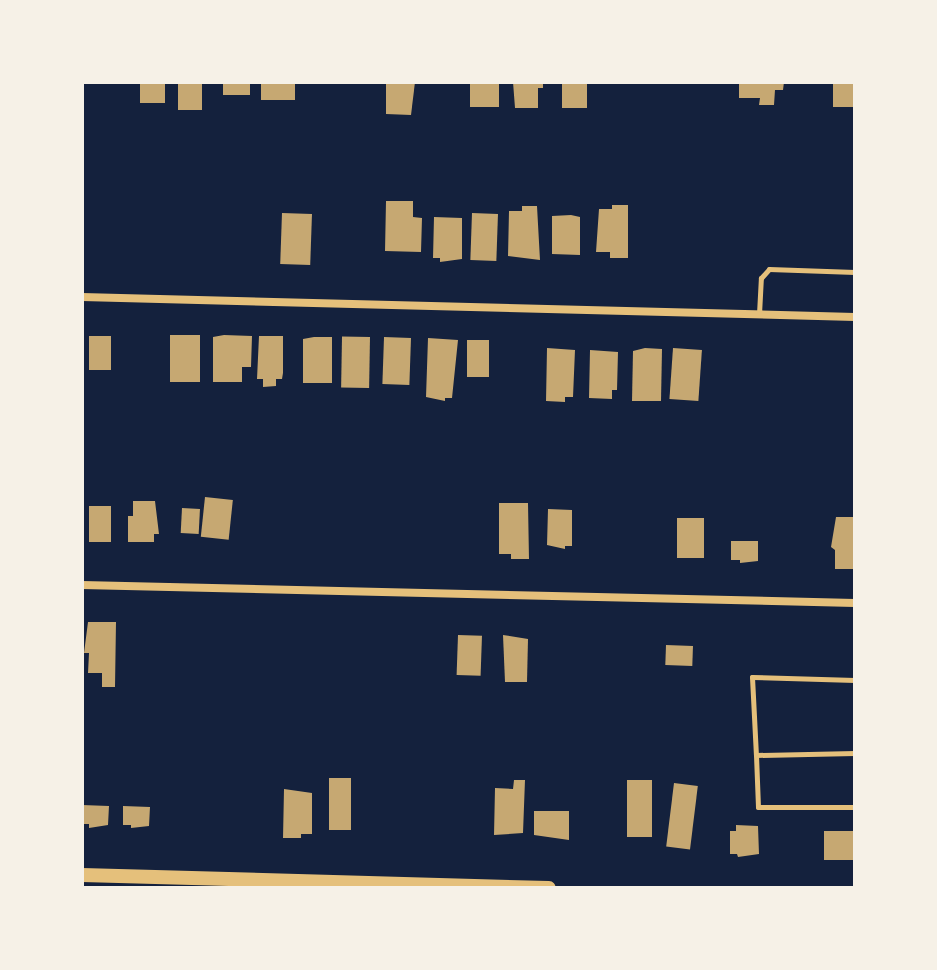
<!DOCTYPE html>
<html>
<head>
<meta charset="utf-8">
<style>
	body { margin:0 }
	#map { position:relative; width:937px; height:970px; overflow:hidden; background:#14213d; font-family:Rubik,sans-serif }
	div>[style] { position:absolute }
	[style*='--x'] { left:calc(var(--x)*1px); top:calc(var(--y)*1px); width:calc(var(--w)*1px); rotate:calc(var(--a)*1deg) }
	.building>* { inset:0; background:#c6a872; transform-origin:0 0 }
	.service>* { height:5px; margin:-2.5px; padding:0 2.5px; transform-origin:2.5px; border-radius:2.5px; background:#e5c07b }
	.minor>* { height:8px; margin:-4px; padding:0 4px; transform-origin:4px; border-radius:4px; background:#e5c07b }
	.secondary>* { height:14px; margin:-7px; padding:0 7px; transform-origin:7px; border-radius:7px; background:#e5c07b }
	span { translate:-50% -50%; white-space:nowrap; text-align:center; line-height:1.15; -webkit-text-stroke:7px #f6f1e7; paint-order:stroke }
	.frame { position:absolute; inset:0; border:84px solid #f6f1e7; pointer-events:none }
</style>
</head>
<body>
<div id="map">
	<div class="building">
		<i style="left:140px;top:82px;width:25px;height:21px"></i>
		<i style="left:178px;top:82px;width:24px;height:28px"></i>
		<i style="left:223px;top:82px;width:27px;height:13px"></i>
		<i style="left:261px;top:82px;width:34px;height:18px"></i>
		<i style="clip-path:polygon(386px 82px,415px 82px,411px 115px,386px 114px)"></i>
		<i style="left:470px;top:82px;width:29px;height:25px"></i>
		<i style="clip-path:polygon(513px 82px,543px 82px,543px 88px,538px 88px,538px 108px,515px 108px)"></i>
		<i style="left:562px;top:82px;width:25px;height:26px"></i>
		<i style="clip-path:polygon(739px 82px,784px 82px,783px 90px,775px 90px,774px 105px,759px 105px,760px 98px,739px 98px)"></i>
		<i style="left:833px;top:82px;width:22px;height:25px"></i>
		<i style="clip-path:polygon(386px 201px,413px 201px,413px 217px,422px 218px,421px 252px,385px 251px)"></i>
		<i style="clip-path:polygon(612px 205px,628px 205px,628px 258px,610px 258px,610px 252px,596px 252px,599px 209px,612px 209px)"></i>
		<i style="clip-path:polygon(522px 206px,537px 206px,540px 260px,508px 256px,509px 211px,522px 211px)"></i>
		<i style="left:282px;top:213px;width:30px;height:51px;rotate:2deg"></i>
		<i style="left:472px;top:213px;width:26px;height:47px;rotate:2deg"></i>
		<i style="clip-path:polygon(571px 215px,580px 217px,580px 255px,552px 254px,552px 216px)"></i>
		<i style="clip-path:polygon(434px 217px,462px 218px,462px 259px,440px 262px,440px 258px,433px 258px)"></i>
		<i style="left:170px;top:335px;width:30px;height:47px"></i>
		<i style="clip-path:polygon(224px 335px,252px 336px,251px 367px,242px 367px,242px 382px,213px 382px,213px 337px)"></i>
		<i style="left:89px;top:336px;width:22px;height:34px"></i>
		<i style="clip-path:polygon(259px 336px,283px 336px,283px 373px,282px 379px,276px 379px,276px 386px,263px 387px,263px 379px,257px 379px)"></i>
		<i style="clip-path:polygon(314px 337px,332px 337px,332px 383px,303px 383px,303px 339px)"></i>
		<i style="left:370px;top:337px;width:51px;height:28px;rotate:91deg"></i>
		<i style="left:411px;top:338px;width:47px;height:27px;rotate:92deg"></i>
		<i style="clip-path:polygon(428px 338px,458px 340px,452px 398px,445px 398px,445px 401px,426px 397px)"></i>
		<i style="left:467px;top:340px;width:22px;height:37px"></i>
		<i style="clip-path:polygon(547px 348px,575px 350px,573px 397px,565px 397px,565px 402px,546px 401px)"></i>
		<i style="clip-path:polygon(645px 348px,662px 349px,661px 401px,632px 401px,633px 351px)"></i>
		<i style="left:673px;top:348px;width:29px;height:51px;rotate:4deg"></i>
		<i style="clip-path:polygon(590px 350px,618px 352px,617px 390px,612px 390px,612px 399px,589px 398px)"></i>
		<i style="left:205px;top:497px;width:28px;height:40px;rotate:6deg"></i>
		<i style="clip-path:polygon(133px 501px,155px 501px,159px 534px,154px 534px,154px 542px,128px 542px,128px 516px,133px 516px)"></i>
		<i style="clip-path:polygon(499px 503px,528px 503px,529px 559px,511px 559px,511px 554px,499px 554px)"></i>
		<i style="left:89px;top:506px;width:22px;height:36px"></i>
		<i style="left:182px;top:508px;width:18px;height:25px;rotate:3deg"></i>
		<i style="clip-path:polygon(548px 509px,572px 510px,572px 546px,565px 546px,565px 549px,547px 545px)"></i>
		<i style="clip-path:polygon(836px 517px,855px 517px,855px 569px,835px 569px,835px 550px,831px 547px)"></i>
		<i style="left:677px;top:518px;width:27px;height:40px"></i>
		<i style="clip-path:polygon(731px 541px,758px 541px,758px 561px,740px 563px,740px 560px,731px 560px)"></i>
		<i style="clip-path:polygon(88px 622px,116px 622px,115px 687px,102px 687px,102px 673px,88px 673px,89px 653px,84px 653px)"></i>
		<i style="left:458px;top:635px;width:24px;height:40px;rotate:2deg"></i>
		<i style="clip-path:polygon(503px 635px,528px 639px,527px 682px,505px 682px)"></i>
		<i style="left:666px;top:645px;width:27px;height:20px;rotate:2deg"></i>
		<i style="left:329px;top:778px;width:22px;height:52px"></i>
		<i style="clip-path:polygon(514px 780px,525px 780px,523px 833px,494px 835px,495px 788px,513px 789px)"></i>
		<i style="left:627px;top:780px;width:25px;height:57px"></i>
		<i style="left:674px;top:783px;width:24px;height:64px;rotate:7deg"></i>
		<i style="clip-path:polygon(284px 789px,312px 793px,312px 834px,301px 834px,301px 838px,283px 838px)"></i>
		<i style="clip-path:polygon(82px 805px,109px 806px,108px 825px,89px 828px,89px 824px,82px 824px)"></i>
		<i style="clip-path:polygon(123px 806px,150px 807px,149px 826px,131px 828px,131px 825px,123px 825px)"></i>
		<i style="clip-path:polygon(534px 811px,569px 811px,569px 840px,534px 835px)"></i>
		<i style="clip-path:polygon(736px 825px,758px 826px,759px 854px,738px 857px,737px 854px,730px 854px,730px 831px,736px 831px)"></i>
		<i style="left:824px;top:831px;width:31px;height:29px"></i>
	</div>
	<div class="service">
		<i style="--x:759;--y:314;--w:36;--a:-87"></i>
		<i style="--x:761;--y:278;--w:12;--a:-48"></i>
		<i style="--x:769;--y:269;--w:86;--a:2"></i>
		<i style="--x:855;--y:680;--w:103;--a:-178.3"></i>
		<i style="--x:752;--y:677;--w:78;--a:87.1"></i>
		<i style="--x:756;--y:755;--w:99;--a:-1.2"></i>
		<i style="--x:756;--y:755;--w:52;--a:87.8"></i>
		<i style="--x:758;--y:807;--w:97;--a:0"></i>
	</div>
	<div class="minor">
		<i style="--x:82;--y:297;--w:773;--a:1.48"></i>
		<i style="--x:82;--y:585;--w:773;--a:1.33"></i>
	</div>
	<div class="secondary">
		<i style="--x:82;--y:875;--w:467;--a:1.6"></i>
	</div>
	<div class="frame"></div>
</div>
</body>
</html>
